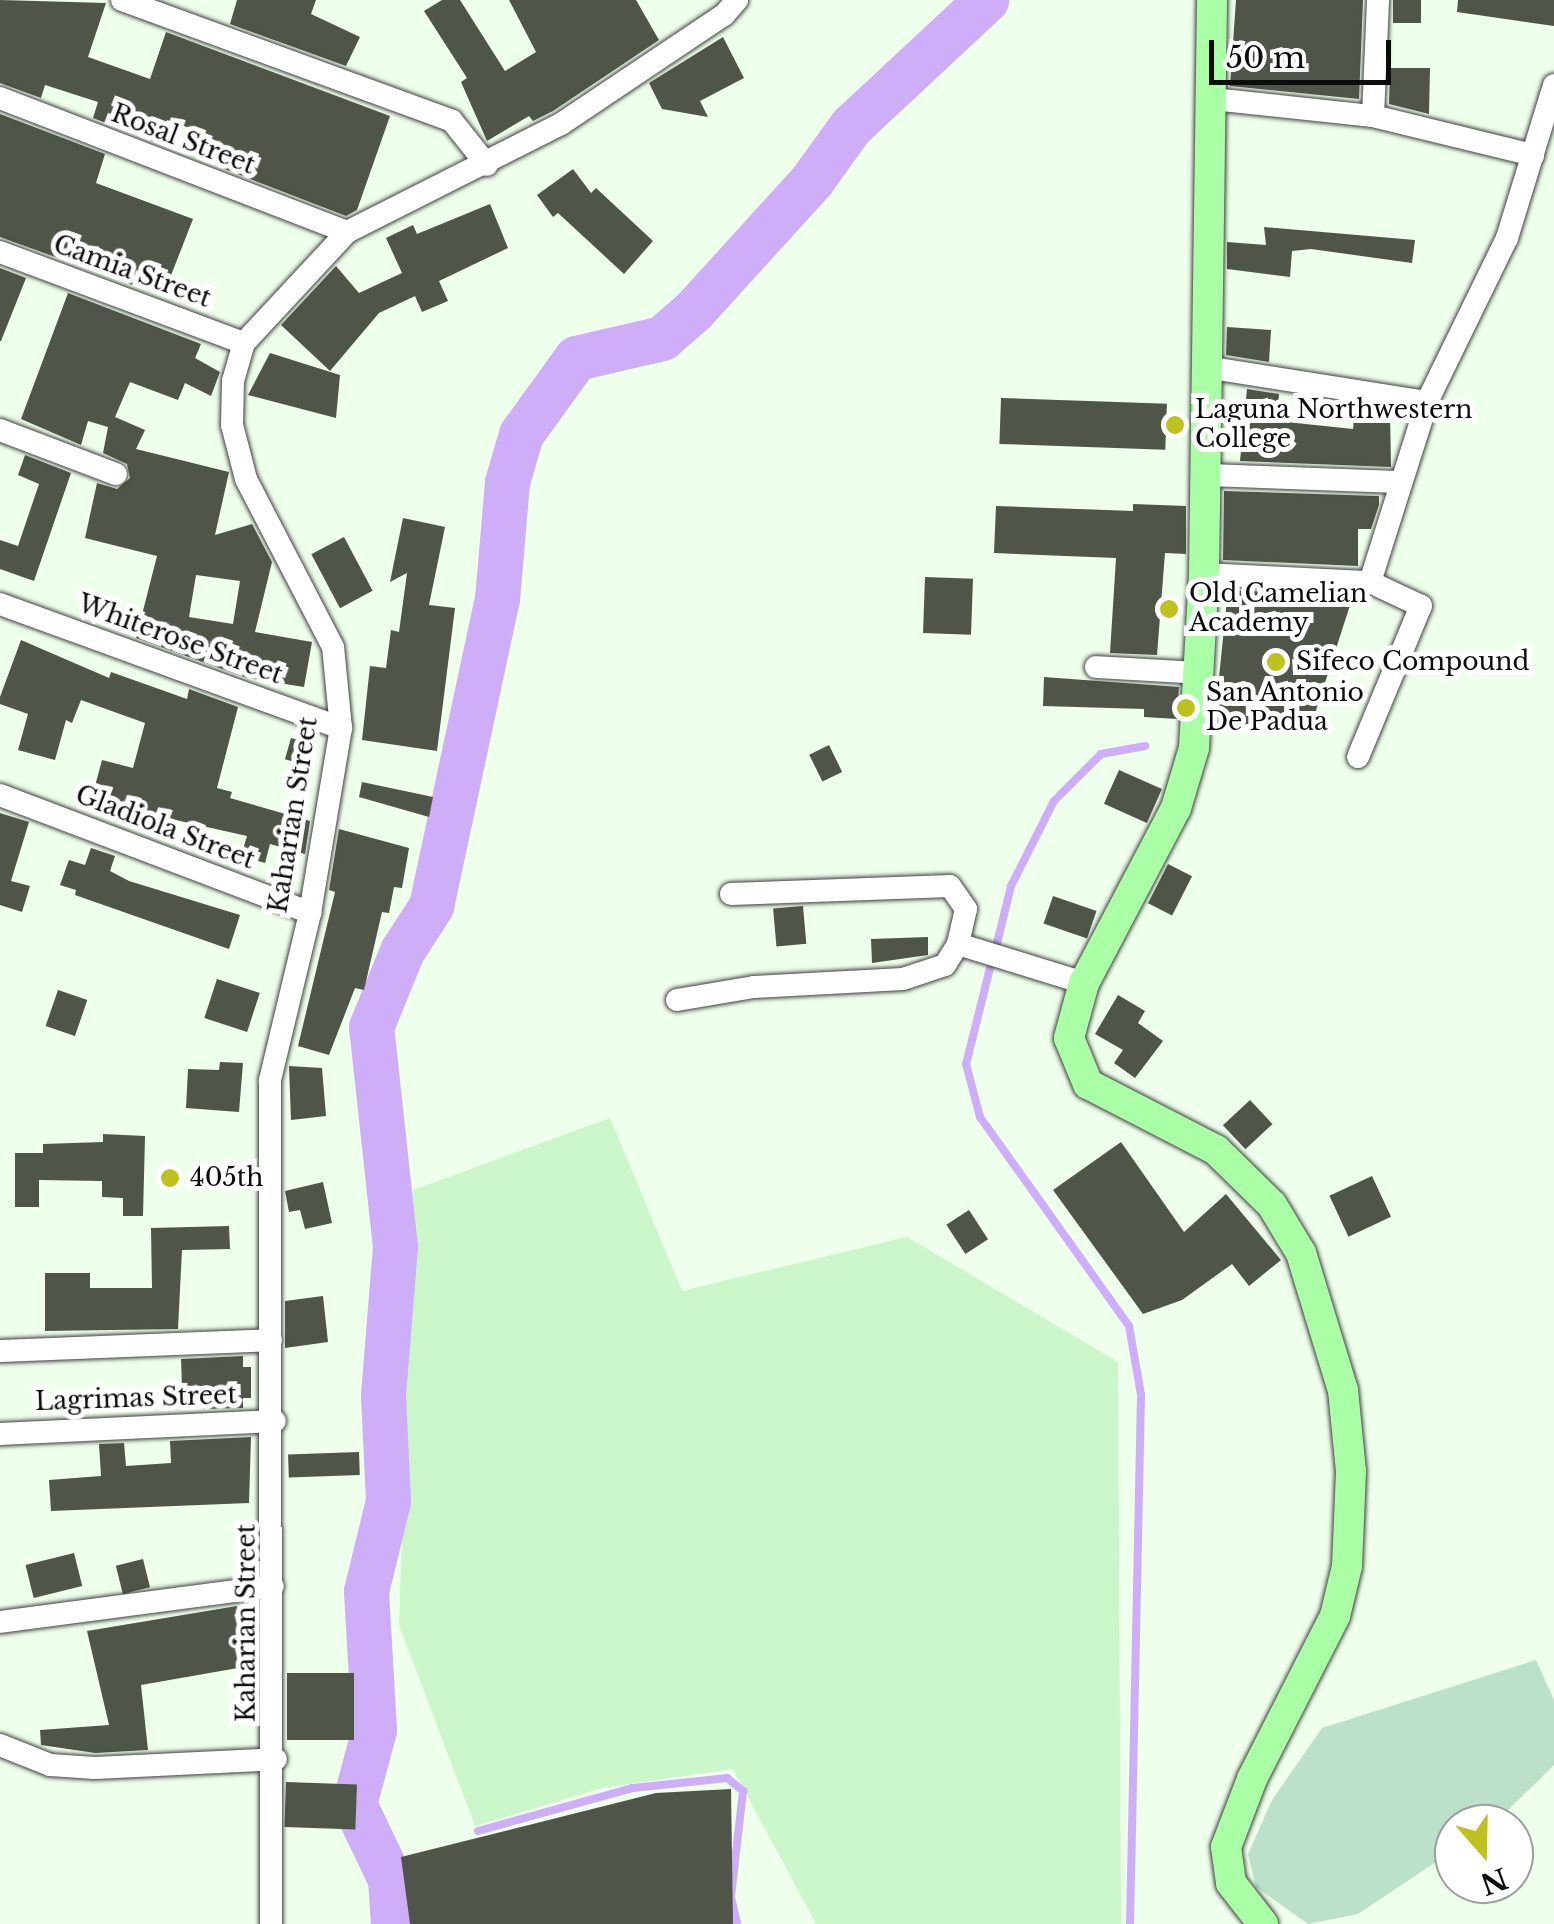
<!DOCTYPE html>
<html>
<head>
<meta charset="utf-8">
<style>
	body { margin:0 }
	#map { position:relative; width:1554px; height:1924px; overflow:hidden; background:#eeffeb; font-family:"Libre Baskerville",serif }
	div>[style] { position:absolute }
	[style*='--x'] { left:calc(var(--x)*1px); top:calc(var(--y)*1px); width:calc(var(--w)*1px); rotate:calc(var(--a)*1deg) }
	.farmland>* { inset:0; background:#cbf6ca }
	.cemetery>* { inset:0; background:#bce1ca }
	.stream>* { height:8px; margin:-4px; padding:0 4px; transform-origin:4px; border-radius:4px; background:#ceaef9 }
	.river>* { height:45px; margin:-22.5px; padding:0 22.5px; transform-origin:22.5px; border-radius:22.5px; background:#ceaef9 }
	.building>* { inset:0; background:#4f5548; transform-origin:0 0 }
	.roads { filter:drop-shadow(0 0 2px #3f3f3f) drop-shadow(0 0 2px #3f3f3f) }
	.street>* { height:22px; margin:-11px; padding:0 11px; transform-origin:11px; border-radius:11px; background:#fff }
	.secondary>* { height:30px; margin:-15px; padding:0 15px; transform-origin:15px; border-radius:15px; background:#aaffa6 }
	.dots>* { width:28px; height:28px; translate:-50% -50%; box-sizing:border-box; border:5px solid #fff; border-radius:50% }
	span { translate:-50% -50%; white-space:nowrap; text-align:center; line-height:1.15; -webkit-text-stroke:10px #fff; paint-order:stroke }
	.street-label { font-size:25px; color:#0c0c0c }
	.poi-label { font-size:25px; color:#0c0c0c }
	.left { translate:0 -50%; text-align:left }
	.north { position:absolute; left:1434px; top:1804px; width:100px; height:100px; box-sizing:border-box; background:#fff; border:2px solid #9e9e9e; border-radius:50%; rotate:160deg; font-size:28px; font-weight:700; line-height:40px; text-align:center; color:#0c0c0c }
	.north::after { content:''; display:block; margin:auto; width:35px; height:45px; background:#bfc11f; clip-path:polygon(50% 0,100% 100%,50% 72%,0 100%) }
	.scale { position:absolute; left:1209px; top:40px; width:182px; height:45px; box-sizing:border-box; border:5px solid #0c0c0c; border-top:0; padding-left:12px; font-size:30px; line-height:35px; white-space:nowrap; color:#0c0c0c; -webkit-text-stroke:8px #fff; paint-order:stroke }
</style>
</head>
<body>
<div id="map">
	<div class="farmland">
		<i style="clip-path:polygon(610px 1118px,682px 1291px,907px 1237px,1118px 1362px,1121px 1924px,816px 1924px,733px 1769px,602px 1788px,475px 1826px,399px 1625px,413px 1190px)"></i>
	</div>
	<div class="cemetery">
		<i style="clip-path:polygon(1536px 1660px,1554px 1700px,1554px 1765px,1494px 1824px,1454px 1824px,1454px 1850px,1358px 1914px,1308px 1924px,1256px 1887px,1248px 1854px,1272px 1800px,1322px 1728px)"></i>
	</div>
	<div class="stream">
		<i style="--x:997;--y:943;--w:59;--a:-76.2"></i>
		<i style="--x:1011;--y:886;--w:95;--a:-63.2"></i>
		<i style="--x:1054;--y:801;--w:66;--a:-45"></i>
		<i style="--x:1101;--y:754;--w:45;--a:-10.3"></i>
		<i style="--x:992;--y:960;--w:107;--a:104"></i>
		<i style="--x:966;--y:1064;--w:55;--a:75.2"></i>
		<i style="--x:980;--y:1117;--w:257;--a:54.5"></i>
		<i style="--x:1129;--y:1326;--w:70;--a:80.1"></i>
		<i style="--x:1141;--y:1395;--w:529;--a:91.19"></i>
		<i style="--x:478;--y:1831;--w:161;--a:-15.5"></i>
		<i style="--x:633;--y:1788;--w:95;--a:-6.1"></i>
		<i style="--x:727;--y:1778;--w:21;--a:39"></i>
		<i style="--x:743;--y:1791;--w:107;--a:96.5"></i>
		<i style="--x:731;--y:1897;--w:28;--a:77"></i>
	</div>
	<div class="river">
		<i style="--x:393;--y:1924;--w:45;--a:-93.8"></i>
		<i style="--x:390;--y:1879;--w:83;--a:-115.6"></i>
		<i style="--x:354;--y:1804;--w:77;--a:-74.9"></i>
		<i style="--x:374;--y:1730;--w:139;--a:-93.3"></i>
		<i style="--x:366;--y:1591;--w:93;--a:-76.3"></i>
		<i style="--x:388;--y:1501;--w:106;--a:-92.7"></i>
		<i style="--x:383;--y:1395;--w:148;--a:-85.4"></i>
		<i style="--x:395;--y:1247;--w:221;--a:-96.2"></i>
		<i style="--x:371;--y:1027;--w:82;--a:-67.8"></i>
		<i style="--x:402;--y:951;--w:54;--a:-57.2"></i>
		<i style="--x:431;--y:906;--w:314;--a:-77.9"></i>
		<i style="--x:497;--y:599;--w:117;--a:-85.1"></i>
		<i style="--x:507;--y:482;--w:50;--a:-73.7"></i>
		<i style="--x:521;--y:434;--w:94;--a:-54.1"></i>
		<i style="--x:576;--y:358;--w:88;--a:-13.1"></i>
		<i style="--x:662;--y:338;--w:41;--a:-41.1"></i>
		<i style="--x:693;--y:311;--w:177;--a:-47.7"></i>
		<i style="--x:812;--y:180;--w:67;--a:-54.2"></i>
		<i style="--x:851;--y:126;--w:185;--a:-43"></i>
	</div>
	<div class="building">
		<i style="clip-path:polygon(0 0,106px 3px,88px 57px,150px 79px,166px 32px,390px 116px,357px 210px,346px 216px,222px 168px,227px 152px,201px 142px,204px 133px,167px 120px,158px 143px,93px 118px,98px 102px,45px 85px,41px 98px,0 83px)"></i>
		<i style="clip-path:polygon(237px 0,316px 0,311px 14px,360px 37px,346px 66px,230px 24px)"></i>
		<i style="clip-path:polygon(442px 0,460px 0,505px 71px,536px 52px,509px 0,636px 0,659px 40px,553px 111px,533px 121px,529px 116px,487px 141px,461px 82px,467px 78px,424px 11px)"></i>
		<i style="clip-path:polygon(1236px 0,1363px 0,1359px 99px,1230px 86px)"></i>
		<i style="left:1393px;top:0;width:28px;height:23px"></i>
		<i style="clip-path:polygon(1458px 0,1554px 0,1554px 26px,1457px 12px)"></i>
		<i style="clip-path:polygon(723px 37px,744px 78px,700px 101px,708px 117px,662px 109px,649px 83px)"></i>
		<i style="clip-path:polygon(1390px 68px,1430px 68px,1429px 114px,1389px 104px)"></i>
		<i style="clip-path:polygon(0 114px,105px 154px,96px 183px,193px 219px,168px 283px,143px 274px,138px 287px,0 237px)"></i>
		<i style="clip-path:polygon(573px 169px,591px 193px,596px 188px,653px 241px,624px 274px,558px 213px,553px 217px,537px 195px)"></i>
		<i style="clip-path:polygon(490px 204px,508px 248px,439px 281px,448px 301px,422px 312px,415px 296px,379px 313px,330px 371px,281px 325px,336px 266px,359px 293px,402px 273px,386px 238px,413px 225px,417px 234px)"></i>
		<i style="clip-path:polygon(1264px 227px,1415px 240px,1412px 263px,1311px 249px,1292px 251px,1290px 277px,1227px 269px,1227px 242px,1266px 245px)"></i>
		<i style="clip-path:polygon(0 268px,26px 278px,1px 341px,0 341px)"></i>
		<i style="clip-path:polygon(evenodd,68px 293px,201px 344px,195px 358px,220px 372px,211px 396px,185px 383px,178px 400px,130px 382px,115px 417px,145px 430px,136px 449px,229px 472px,215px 535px,252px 524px,272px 562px,255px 632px,312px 642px,304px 687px,247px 678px,136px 638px,157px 556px,85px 538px,97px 483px,117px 489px,130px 478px,127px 464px,103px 453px,108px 427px,88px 421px,81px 445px,21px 419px,68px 293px,196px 575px,240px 581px,233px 624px,189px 617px,196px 575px)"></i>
		<i style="clip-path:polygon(1227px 327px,1271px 330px,1269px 362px,1226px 355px)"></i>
		<i style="clip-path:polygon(270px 353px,340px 375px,336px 418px,248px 395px)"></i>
		<i style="clip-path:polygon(1247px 389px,1279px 394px,1277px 421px,1353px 429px,1355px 406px,1390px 411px,1391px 467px,1240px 461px)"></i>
		<i style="left:1001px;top:398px;width:166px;height:46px;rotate:2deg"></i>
		<i style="clip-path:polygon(25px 455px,71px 473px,34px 581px,0 569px,0 540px,18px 546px,39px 484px,18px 475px)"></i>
		<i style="clip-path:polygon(1224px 491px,1379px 496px,1379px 505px,1371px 529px,1358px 529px,1358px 566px,1223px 560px)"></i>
		<i style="clip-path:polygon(1133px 504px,1186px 506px,1186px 554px,1165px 553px,1157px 655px,1110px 653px,1116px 558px,994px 553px,996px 506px,1133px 511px)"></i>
		<i style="clip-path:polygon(403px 518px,445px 527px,429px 605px,455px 608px,437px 751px,362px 740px,370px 666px,386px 668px,391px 630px,399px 632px,407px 573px,390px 582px)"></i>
		<i style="left:344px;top:537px;width:61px;height:37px;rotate:62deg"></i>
		<i style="left:925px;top:577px;width:48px;height:56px;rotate:2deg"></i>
		<i style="clip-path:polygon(1228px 590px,1353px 596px,1311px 726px,1214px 726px)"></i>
		<i style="clip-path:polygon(21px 640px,109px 678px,111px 672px,187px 699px,189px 689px,238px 707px,217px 788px,232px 792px,230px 798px,310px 821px,305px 854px,270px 844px,265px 863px,241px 856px,247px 836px,91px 801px,102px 760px,133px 768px,145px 723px,81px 700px,72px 723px,66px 720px,55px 760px,18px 750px,28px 714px,0 704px,0 697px)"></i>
		<i style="clip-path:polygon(1044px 677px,1179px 687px,1177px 719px,1144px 717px,1144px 709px,1043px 706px)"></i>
		<i style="left:291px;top:738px;width:25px;height:22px;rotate:16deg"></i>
		<i style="left:829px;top:745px;width:30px;height:22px;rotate:64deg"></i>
		<i style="left:1119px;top:770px;width:47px;height:37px;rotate:24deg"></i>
		<i style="clip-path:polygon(362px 782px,433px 797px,429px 817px,359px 797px)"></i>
		<i style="clip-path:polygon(0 813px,29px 822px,11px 881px,30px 886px,22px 912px,0 905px)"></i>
		<i style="clip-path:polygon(339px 829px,409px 848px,402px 888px,394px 887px,389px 913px,382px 912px,364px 990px,355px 988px,329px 1055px,298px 1046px,335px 892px,329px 890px)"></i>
		<i style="clip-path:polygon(91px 848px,115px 856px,110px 871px,129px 881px,240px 915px,229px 949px,75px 895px,76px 890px,60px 885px,69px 860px,85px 865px)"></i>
		<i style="left:1168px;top:864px;width:27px;height:44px;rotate:27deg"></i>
		<i style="left:1053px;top:896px;width:46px;height:29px;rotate:19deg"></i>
		<i style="left:803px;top:906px;width:38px;height:30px;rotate:85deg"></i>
		<i style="clip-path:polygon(928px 937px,928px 955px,872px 963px,871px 939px)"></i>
		<i style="left:217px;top:979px;width:45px;height:41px;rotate:18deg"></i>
		<i style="left:58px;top:990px;width:31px;height:38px;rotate:19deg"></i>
		<i style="clip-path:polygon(1118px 995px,1145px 1011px,1138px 1023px,1163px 1041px,1135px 1078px,1114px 1063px,1123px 1050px,1095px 1034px)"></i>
		<i style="clip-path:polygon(220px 1062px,243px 1063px,239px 1112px,186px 1108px,188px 1069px,219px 1070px)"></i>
		<i style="clip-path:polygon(289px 1066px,322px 1068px,326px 1116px,291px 1120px)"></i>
		<i style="left:1250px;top:1100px;width:33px;height:37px;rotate:47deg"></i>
		<i style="clip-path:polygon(103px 1134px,145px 1136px,143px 1216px,123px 1216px,123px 1198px,102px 1197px,102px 1181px,39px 1180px,39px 1207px,15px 1207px,15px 1153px,43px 1153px,43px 1144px,103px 1142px)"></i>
		<i style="clip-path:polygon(1121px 1142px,1184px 1232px,1226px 1194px,1281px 1260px,1249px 1286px,1232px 1264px,1182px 1300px,1143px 1314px,1053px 1190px)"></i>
		<i style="left:1372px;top:1176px;width:45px;height:47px;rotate:65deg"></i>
		<i style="clip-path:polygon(323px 1182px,332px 1223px,305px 1229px,300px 1210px,289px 1212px,285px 1191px)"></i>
		<i style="left:969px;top:1210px;width:35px;height:27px;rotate:57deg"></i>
		<i style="clip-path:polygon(229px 1226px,230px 1249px,182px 1250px,178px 1329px,45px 1331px,45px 1273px,90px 1273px,90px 1288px,152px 1288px,151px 1228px)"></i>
		<i style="clip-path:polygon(323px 1296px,328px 1342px,285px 1348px,285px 1301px)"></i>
		<i style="clip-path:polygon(243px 1356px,243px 1367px,251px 1367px,251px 1398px,243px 1398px,243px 1408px,203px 1409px,204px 1386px,182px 1387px,181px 1359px)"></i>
		<i style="clip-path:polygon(251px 1437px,249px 1503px,51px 1511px,49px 1480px,101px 1476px,99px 1444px,124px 1443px,126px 1466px,171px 1463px,170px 1441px)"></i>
		<i style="left:359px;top:1452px;width:23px;height:71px;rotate:88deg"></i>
		<i style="left:74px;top:1553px;width:34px;height:50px;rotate:76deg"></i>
		<i style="left:143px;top:1559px;width:29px;height:28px;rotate:76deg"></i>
		<i style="clip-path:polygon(237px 1606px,240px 1630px,250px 1628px,255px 1665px,141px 1685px,148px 1750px,95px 1753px,41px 1745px,40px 1730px,109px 1725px,87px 1631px)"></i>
		<i style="left:287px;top:1673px;width:67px;height:67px"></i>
		<i style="left:286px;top:1782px;width:71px;height:45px;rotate:2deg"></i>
		<i style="clip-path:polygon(731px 1789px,733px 1924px,410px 1924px,401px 1857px,656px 1793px)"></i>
	</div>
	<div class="roads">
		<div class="street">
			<i style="--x:122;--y:0;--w:351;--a:20.1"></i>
			<i style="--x:452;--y:121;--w:56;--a:51.5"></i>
			<i style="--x:0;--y:98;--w:372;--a:21.1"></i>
			<i style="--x:1213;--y:99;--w:161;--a:6.1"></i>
			<i style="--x:1373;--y:116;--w:165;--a:13.7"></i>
			<i style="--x:1373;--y:116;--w:116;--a:-87.5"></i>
			<i style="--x:0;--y:252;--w:260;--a:20.5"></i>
			<i style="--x:1206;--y:367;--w:224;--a:9"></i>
			<i style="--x:0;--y:430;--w:124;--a:20.8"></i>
			<i style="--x:1206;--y:475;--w:194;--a:2.1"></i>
			<i style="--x:1204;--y:574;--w:166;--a:2.8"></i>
			<i style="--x:0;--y:604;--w:363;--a:20"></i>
			<i style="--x:1096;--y:667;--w:104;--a:3.3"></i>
			<i style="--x:1358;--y:757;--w:164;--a:-67.4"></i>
			<i style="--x:1421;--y:606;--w:56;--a:-154.8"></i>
			<i style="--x:1370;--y:582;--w:189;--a:-72.4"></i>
			<i style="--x:1427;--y:402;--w:182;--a:-64"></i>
			<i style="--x:1507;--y:238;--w:160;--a:-72.9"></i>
			<i style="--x:0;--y:795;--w:332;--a:20.8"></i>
			<i style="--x:731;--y:894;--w:219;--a:-2.1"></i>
			<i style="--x:950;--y:886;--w:28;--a:55"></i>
			<i style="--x:966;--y:909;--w:36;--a:103"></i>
			<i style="--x:677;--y:1000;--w:78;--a:-9.6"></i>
			<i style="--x:754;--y:987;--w:149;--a:-3.1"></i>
			<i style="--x:903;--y:979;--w:44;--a:-18.4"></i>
			<i style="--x:945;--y:965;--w:25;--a:-58"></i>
			<i style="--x:958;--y:944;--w:132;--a:17.2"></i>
			<i style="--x:0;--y:1351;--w:271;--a:-2.3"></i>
			<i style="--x:0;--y:1434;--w:275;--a:-2.7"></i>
			<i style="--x:0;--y:1622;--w:275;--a:-7.5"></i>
			<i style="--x:0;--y:1745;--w:54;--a:21.8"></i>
			<i style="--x:50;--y:1765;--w:45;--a:3.8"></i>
			<i style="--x:95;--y:1768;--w:181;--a:-2.8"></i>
			<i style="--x:271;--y:1924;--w:844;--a:-90.07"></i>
			<i style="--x:270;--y:1080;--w:172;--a:-76.5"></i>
			<i style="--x:310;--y:913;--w:188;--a:-80.5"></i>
			<i style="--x:341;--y:728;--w:81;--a:-95.6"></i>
			<i style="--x:333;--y:647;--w:189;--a:-117.4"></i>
			<i style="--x:246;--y:479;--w:56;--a:-104.5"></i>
			<i style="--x:232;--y:425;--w:44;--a:-88.7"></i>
			<i style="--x:233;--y:381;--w:40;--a:-74"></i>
			<i style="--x:244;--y:343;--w:151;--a:-47.1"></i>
			<i style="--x:347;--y:232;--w:240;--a:-26.8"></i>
			<i style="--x:561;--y:124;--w:196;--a:-33.8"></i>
			<i style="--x:724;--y:15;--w:20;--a:-49"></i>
		</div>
		<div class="secondary">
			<i style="--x:1212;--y:0;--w:574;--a:90.8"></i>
			<i style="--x:1204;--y:574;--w:174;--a:93.3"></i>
			<i style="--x:1194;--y:748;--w:63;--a:106.7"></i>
			<i style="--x:1176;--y:808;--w:198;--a:117.7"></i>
			<i style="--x:1084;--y:983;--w:57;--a:105.3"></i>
			<i style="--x:1069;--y:1038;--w:50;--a:67.6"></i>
			<i style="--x:1088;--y:1084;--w:144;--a:27.3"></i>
			<i style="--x:1216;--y:1150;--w:78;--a:44.5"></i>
			<i style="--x:1272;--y:1205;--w:56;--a:58.9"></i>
			<i style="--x:1301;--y:1253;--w:143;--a:73"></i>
			<i style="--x:1343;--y:1390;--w:81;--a:84.4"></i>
			<i style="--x:1351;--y:1471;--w:95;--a:92.4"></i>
			<i style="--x:1347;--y:1566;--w:51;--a:103.5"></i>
			<i style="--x:1335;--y:1616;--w:183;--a:117"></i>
			<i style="--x:1252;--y:1779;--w:73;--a:110.9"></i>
			<i style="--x:1226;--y:1847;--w:36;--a:82"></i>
			<i style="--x:1231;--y:1883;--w:52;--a:52"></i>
		</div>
	</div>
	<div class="dots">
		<i style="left:1175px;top:425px;background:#bfc11f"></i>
		<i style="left:1169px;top:609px;background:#bfc11f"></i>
		<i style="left:1276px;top:662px;background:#bfc11f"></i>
		<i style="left:1186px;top:708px;background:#bfc11f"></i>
		<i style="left:170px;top:1178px;background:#bfc11f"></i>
	</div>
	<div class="street-label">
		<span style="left:183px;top:140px;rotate:21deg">Rosal Street</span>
		<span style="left:132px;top:272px;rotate:20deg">Camia Street</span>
		<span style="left:180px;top:640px;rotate:20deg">Whiterose Street</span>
		<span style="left:294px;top:815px;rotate:-81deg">Kaharian Street</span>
		<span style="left:165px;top:828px;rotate:21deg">Gladiola Street</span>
		<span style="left:136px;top:1399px;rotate:-2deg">Lagrimas Street</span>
		<span style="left:247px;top:1623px;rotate:-90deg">Kaharian Street</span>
	</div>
	<div class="poi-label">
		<span class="left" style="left:1195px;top:425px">Laguna Northwestern<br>College</span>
		<span class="left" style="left:1189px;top:609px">Old Camelian<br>Academy</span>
		<span class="left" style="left:1296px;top:662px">Sifeco Compound</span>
		<span class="left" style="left:1206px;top:708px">San Antonio<br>De Padua</span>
		<span class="left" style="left:190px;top:1178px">405th</span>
	</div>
	<div class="north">N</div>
	<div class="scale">50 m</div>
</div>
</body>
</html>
